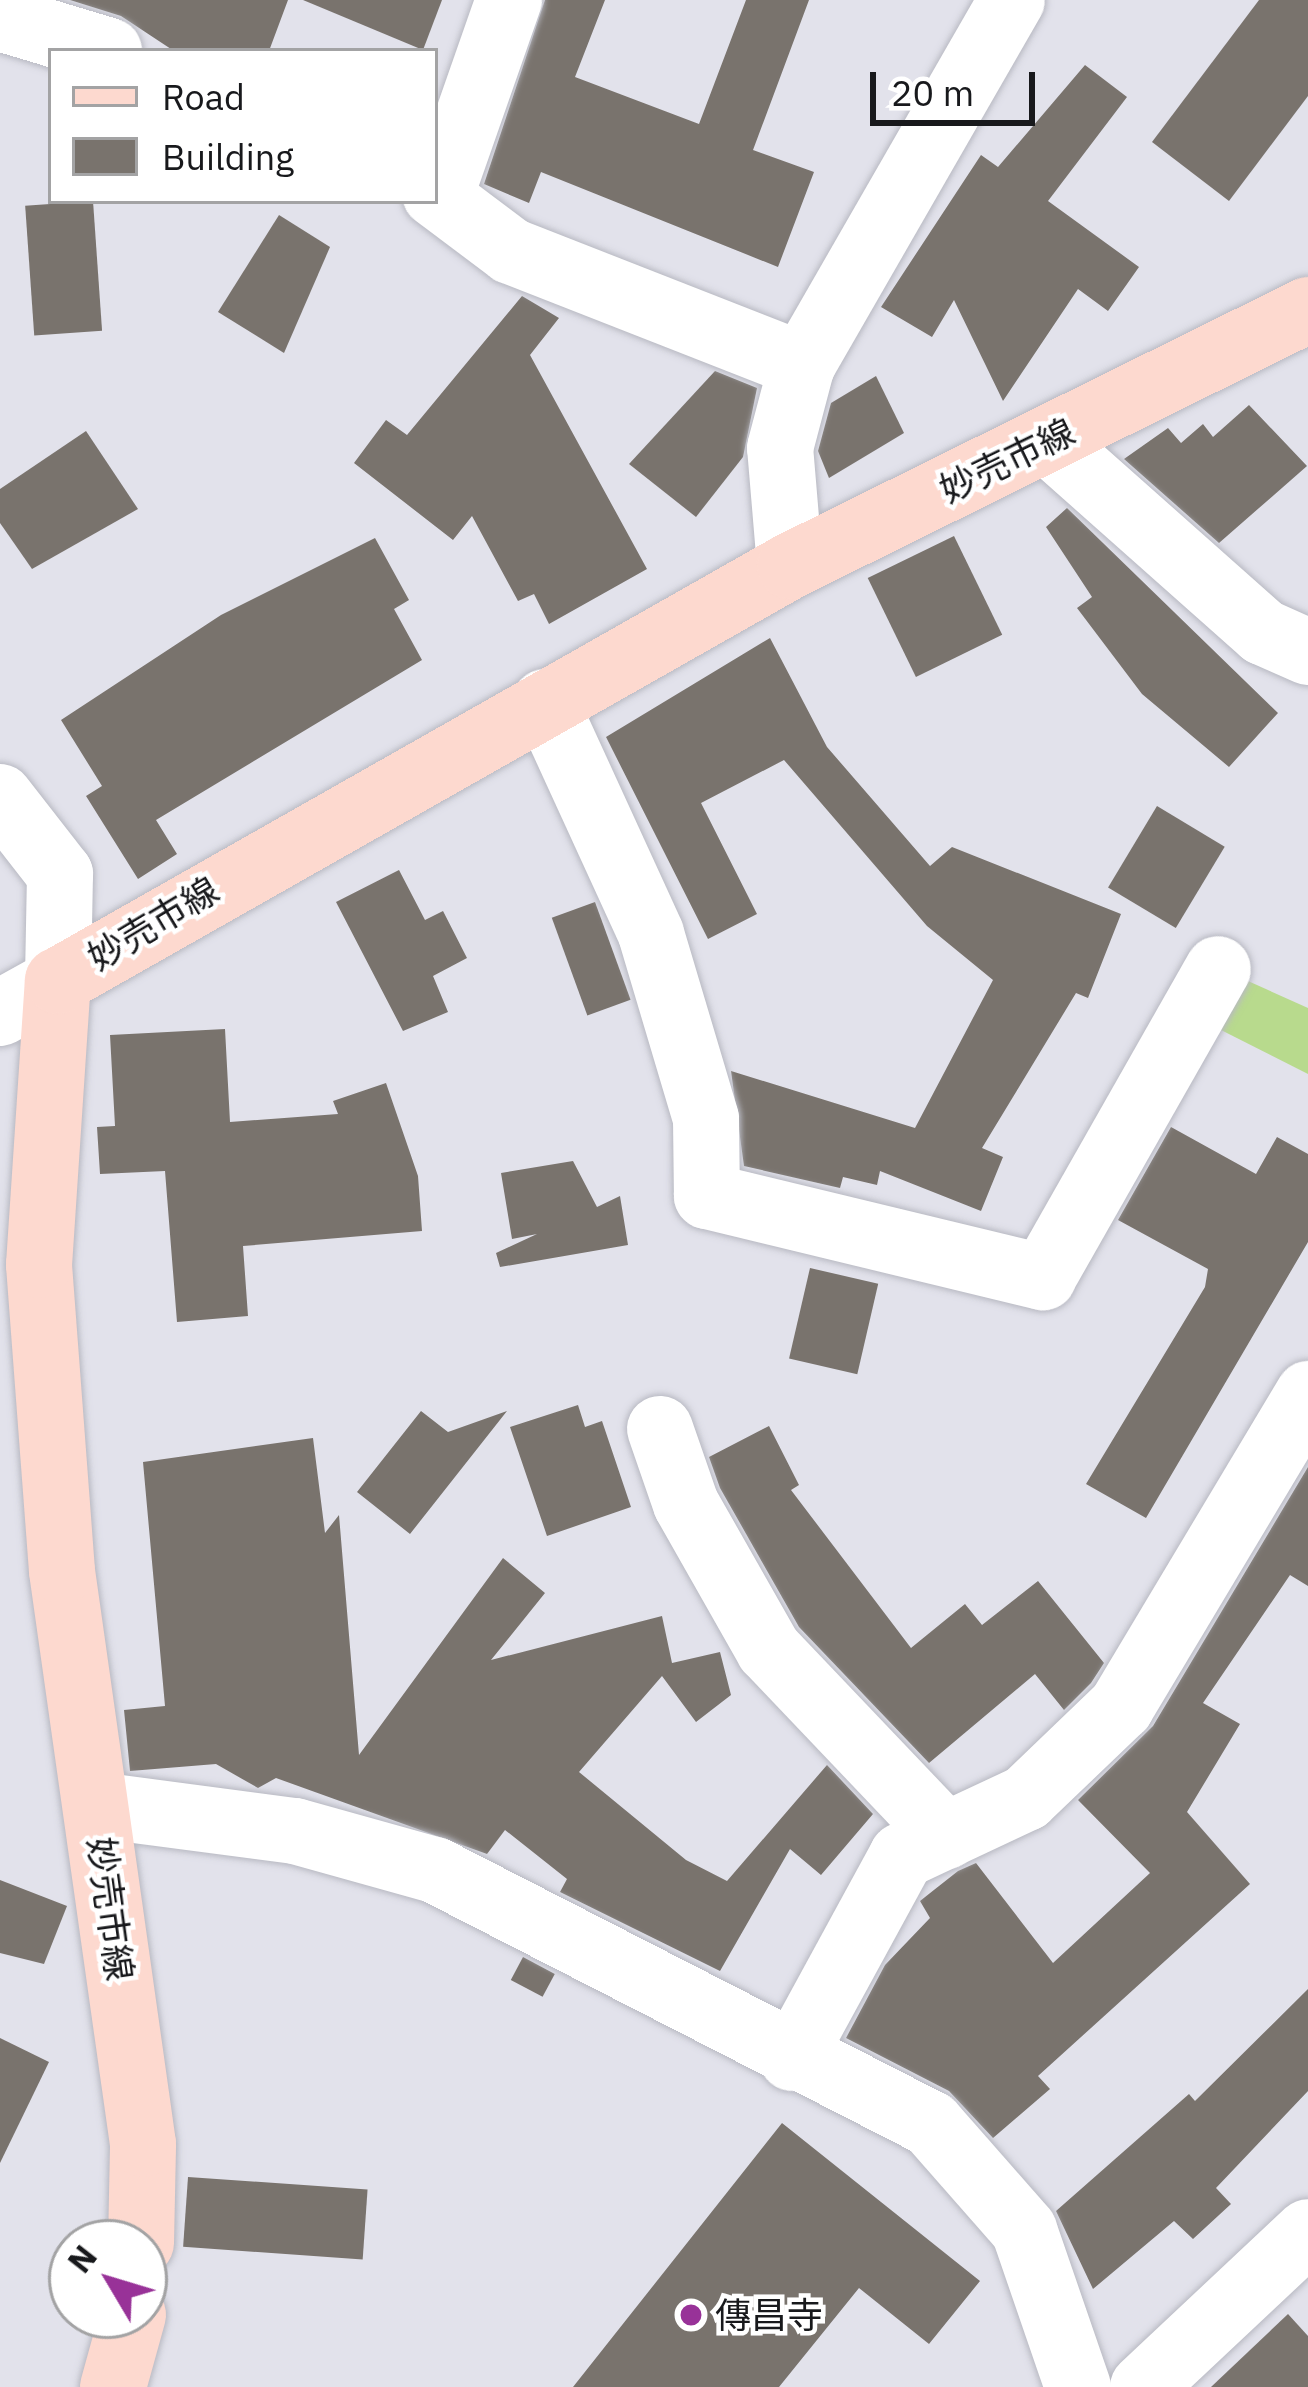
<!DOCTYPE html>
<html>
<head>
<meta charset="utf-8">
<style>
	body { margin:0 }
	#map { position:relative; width:1308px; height:2387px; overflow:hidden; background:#e2e2eb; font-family:"IBM Plex Sans","Noto Sans JP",sans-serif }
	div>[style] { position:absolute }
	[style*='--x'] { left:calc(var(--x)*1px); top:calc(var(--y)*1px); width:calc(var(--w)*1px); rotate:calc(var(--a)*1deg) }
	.green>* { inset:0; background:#b8da8d }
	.building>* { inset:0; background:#79736d; transform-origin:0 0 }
	.roads { filter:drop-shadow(0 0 3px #b8b9c2) drop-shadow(0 0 3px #b8b9c2) }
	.minor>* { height:66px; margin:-33px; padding:0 33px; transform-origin:33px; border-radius:33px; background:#fff }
	.major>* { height:66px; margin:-33px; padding:0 33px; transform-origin:33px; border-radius:33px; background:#fdd9cf }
	.dots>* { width:33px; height:33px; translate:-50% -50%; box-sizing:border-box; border:6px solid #fff; border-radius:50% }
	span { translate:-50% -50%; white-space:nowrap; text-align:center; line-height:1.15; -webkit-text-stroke:9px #fff; paint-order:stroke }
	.street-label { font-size:36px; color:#18191c }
	.poi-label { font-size:36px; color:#18191c }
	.left { translate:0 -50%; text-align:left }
	.legend { position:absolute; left:48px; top:48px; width:390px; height:156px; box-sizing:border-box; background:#fff; border:3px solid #a3a3a4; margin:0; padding:15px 21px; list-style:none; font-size:36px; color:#18191c }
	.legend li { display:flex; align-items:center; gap:24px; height:60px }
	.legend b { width:60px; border:3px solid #a3a3a4 }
	.north { position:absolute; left:48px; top:2219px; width:120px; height:120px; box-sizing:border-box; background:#fff; border:3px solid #a3a3a4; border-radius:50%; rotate:308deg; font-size:33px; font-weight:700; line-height:48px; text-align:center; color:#18191c }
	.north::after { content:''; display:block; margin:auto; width:42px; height:54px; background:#983298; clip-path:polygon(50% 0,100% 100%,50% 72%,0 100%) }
	.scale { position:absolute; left:870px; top:72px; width:165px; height:54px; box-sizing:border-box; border:6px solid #18191c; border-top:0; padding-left:15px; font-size:36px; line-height:42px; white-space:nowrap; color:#18191c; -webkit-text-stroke:9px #fff; paint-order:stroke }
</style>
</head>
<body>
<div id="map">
	<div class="green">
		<i style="clip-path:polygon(1248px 981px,1308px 1008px,1308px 1074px,1217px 1028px)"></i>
	</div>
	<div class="building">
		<i style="clip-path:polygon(70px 0,288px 0,269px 51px,174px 51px,121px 16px)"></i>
		<i style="clip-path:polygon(303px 0,442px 0,423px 50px)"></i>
		<i style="clip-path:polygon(545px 0,605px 0,575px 77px,699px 124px,746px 0,809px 0,753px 150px,814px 172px,778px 267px,541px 172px,529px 203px,484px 184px)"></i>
		<i style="clip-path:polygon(1259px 0,1308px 0,1308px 96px,1229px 201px,1152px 142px)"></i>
		<i style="clip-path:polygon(1085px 65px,1127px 97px,1048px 201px,1139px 267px,1108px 311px,1078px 289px,1003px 401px,954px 300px,932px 337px,881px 307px,981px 155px,998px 167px)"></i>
		<i style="left:93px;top:201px;width:130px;height:68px;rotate:86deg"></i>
		<i style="clip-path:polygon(279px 215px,330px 247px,284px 353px,218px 312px)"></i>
		<i style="clip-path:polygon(522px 296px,559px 318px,530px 355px,647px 569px,549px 624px,534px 594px,518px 601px,472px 516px,453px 540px,354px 463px,386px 420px,407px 435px)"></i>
		<i style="clip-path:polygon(715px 371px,757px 388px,743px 457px,696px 517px,629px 464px)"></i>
		<i style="clip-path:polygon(876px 376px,904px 433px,829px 478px,818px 451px,831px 403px)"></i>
		<i style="clip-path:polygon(1249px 405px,1307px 466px,1219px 543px,1124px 459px,1168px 428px,1181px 443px,1203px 424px,1213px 437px)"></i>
		<i style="clip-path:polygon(86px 431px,138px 509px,32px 569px,0 523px,0 489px)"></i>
		<i style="clip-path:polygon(1067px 508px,1278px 713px,1229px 767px,1142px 694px,1077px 608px,1092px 597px,1046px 527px)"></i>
		<i style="left:954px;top:536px;width:110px;height:96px;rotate:64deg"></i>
		<i style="clip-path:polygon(375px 538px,409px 600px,394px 609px,422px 660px,156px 820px,177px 854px,138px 879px,86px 796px,102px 786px,61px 720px,221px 615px)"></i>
		<i style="clip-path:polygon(770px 638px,827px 747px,930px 866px,952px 847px,1121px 914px,1088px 998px,1076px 993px,982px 1148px,1003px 1157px,981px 1211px,880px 1171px,877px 1185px,843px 1177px,840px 1188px,744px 1166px,731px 1071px,915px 1128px,993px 980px,927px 926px,784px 760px,701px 803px,757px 914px,708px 939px,606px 737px)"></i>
		<i style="left:1157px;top:806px;width:79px;height:95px;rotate:31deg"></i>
		<i style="clip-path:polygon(399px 870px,425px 920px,443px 911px,467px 958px,433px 976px,448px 1012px,403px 1031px,336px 902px)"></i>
		<i style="left:595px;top:902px;width:104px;height:46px;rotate:70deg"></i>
		<i style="clip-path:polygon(225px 1029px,230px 1122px,338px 1114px,333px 1101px,386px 1083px,418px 1176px,422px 1231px,243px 1246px,248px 1316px,177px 1322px,165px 1171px,100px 1174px,97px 1127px,115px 1126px,110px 1035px)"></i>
		<i style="clip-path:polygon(1171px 1127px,1256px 1174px,1277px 1137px,1308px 1154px,1308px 1242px,1146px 1518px,1086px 1484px,1205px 1287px,1208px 1269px,1118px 1220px)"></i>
		<i style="clip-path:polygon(573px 1161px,597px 1207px,620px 1196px,628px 1245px,500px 1267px,496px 1253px,537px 1234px,512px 1239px,501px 1173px)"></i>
		<i style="left:810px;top:1268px;width:70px;height:93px;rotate:13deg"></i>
		<i style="clip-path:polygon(578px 1405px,585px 1427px,602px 1421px,631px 1507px,547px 1536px,510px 1427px)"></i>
		<i style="clip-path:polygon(421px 1411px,448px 1432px,507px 1411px,410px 1534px,357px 1492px)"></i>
		<i style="clip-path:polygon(769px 1426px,799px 1485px,791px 1490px,911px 1648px,965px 1604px,982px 1625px,1038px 1581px,1104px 1663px,1091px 1683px,1064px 1710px,1035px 1674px,929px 1763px,799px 1627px,720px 1488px,709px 1457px)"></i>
		<i style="clip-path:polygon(313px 1438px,325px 1533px,339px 1515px,359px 1755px,503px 1558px,545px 1593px,491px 1660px,662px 1616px,672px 1663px,720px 1652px,731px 1695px,696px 1722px,662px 1676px,579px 1772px,686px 1860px,727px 1881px,827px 1765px,873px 1814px,821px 1875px,790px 1849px,720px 1971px,560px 1892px,567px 1879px,505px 1830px,487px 1854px,276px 1778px,258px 1788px,216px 1764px,130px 1771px,124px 1710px,165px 1706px,143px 1462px)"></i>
		<i style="clip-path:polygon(1308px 1467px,1308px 1586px,1290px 1575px,1203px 1703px,1240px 1724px,1187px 1812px,1250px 1884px,1038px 2076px,1050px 2089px,993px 2138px,949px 2091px,846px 2038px,885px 1965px,930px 1918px,920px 1901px,958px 1871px,976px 1863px,1053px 1963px,1150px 1873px,1078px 1800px,1153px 1726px)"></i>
		<i style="clip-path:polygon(0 1880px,67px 1906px,44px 1964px,0 1953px)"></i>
		<i style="left:523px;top:1957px;width:36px;height:26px;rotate:28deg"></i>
		<i style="clip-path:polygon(1308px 1989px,1308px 2091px,1216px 2188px,1231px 2204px,1193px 2239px,1174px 2221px,1093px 2289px,1056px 2211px,1189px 2094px,1195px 2101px)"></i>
		<i style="clip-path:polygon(0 2038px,49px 2062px,0 2163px)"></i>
		<i style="clip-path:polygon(782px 2123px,980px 2281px,929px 2344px,859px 2288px,779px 2387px,573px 2387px)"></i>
		<i style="left:188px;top:2177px;width:180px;height:70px;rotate:4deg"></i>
		<i style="clip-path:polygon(1288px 2314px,1308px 2336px,1308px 2387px,1211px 2387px)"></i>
	</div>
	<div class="roads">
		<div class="minor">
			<i style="--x:0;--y:18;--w:114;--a:16.8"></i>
			<i style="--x:435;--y:194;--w:95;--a:36.9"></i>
			<i style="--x:511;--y:251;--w:313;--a:21.4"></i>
			<i style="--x:440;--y:197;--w:209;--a:-70.7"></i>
			<i style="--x:1048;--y:441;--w:288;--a:41.6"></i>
			<i style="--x:1263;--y:632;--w:49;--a:24"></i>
			<i style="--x:790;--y:566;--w:118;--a:-94.8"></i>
			<i style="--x:780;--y:448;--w:86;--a:-75.2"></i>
			<i style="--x:802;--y:365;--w:421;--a:-60.1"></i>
			<i style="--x:545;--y:702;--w:255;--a:65.4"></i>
			<i style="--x:651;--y:934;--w:193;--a:73.4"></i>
			<i style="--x:706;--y:1119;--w:77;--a:89.3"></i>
			<i style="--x:707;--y:1196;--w:346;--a:13.6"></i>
			<i style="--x:1043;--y:1277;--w:354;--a:-60.4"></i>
			<i style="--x:0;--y:797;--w:98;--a:52.1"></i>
			<i style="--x:60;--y:874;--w:107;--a:91.1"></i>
			<i style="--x:58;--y:981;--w:66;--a:151.1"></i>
			<i style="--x:660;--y:1429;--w:79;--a:70.9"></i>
			<i style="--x:686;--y:1504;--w:168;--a:60.4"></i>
			<i style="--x:769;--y:1650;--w:257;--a:46.4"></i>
			<i style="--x:97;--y:1805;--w:200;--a:7.5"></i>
			<i style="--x:295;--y:1831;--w:145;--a:15.6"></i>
			<i style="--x:435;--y:1870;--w:557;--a:27.12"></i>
			<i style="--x:931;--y:2124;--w:141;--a:48.7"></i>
			<i style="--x:1024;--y:2230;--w:166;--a:71"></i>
			<i style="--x:792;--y:2058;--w:230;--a:-61.4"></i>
			<i style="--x:902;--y:1856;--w:137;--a:-25.1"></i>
			<i style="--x:1026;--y:1798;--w:132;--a:-43.8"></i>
			<i style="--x:1121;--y:1707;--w:365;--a:-59.1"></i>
			<i style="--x:1143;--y:2387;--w:226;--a:-43.2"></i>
		</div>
		<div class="major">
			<i style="--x:141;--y:2243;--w:99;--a:-88.8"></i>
			<i style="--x:143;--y:2144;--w:579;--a:-98.05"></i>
			<i style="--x:62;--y:1571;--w:307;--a:-94.3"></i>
			<i style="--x:39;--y:1265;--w:285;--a:-86.2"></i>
			<i style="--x:58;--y:981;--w:841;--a:-29.55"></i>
			<i style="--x:790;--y:566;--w:578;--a:-26.3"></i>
			<i style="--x:113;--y:2387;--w:75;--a:-74.5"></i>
		</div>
	</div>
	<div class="dots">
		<i style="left:691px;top:2315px;background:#983298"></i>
	</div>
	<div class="street-label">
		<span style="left:1007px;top:460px;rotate:-26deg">妙売市線</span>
		<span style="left:153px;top:923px;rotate:-31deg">妙売市線</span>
		<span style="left:111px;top:1909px;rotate:82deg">妙売市線</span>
	</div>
	<div class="poi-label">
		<span class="left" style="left:715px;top:2315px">傳昌寺</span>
	</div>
	<ul class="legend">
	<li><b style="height:15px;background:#fdd9cf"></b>Road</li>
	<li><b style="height:33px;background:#79736d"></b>Building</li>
	</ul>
	<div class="north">N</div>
	<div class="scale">20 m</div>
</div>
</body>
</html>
